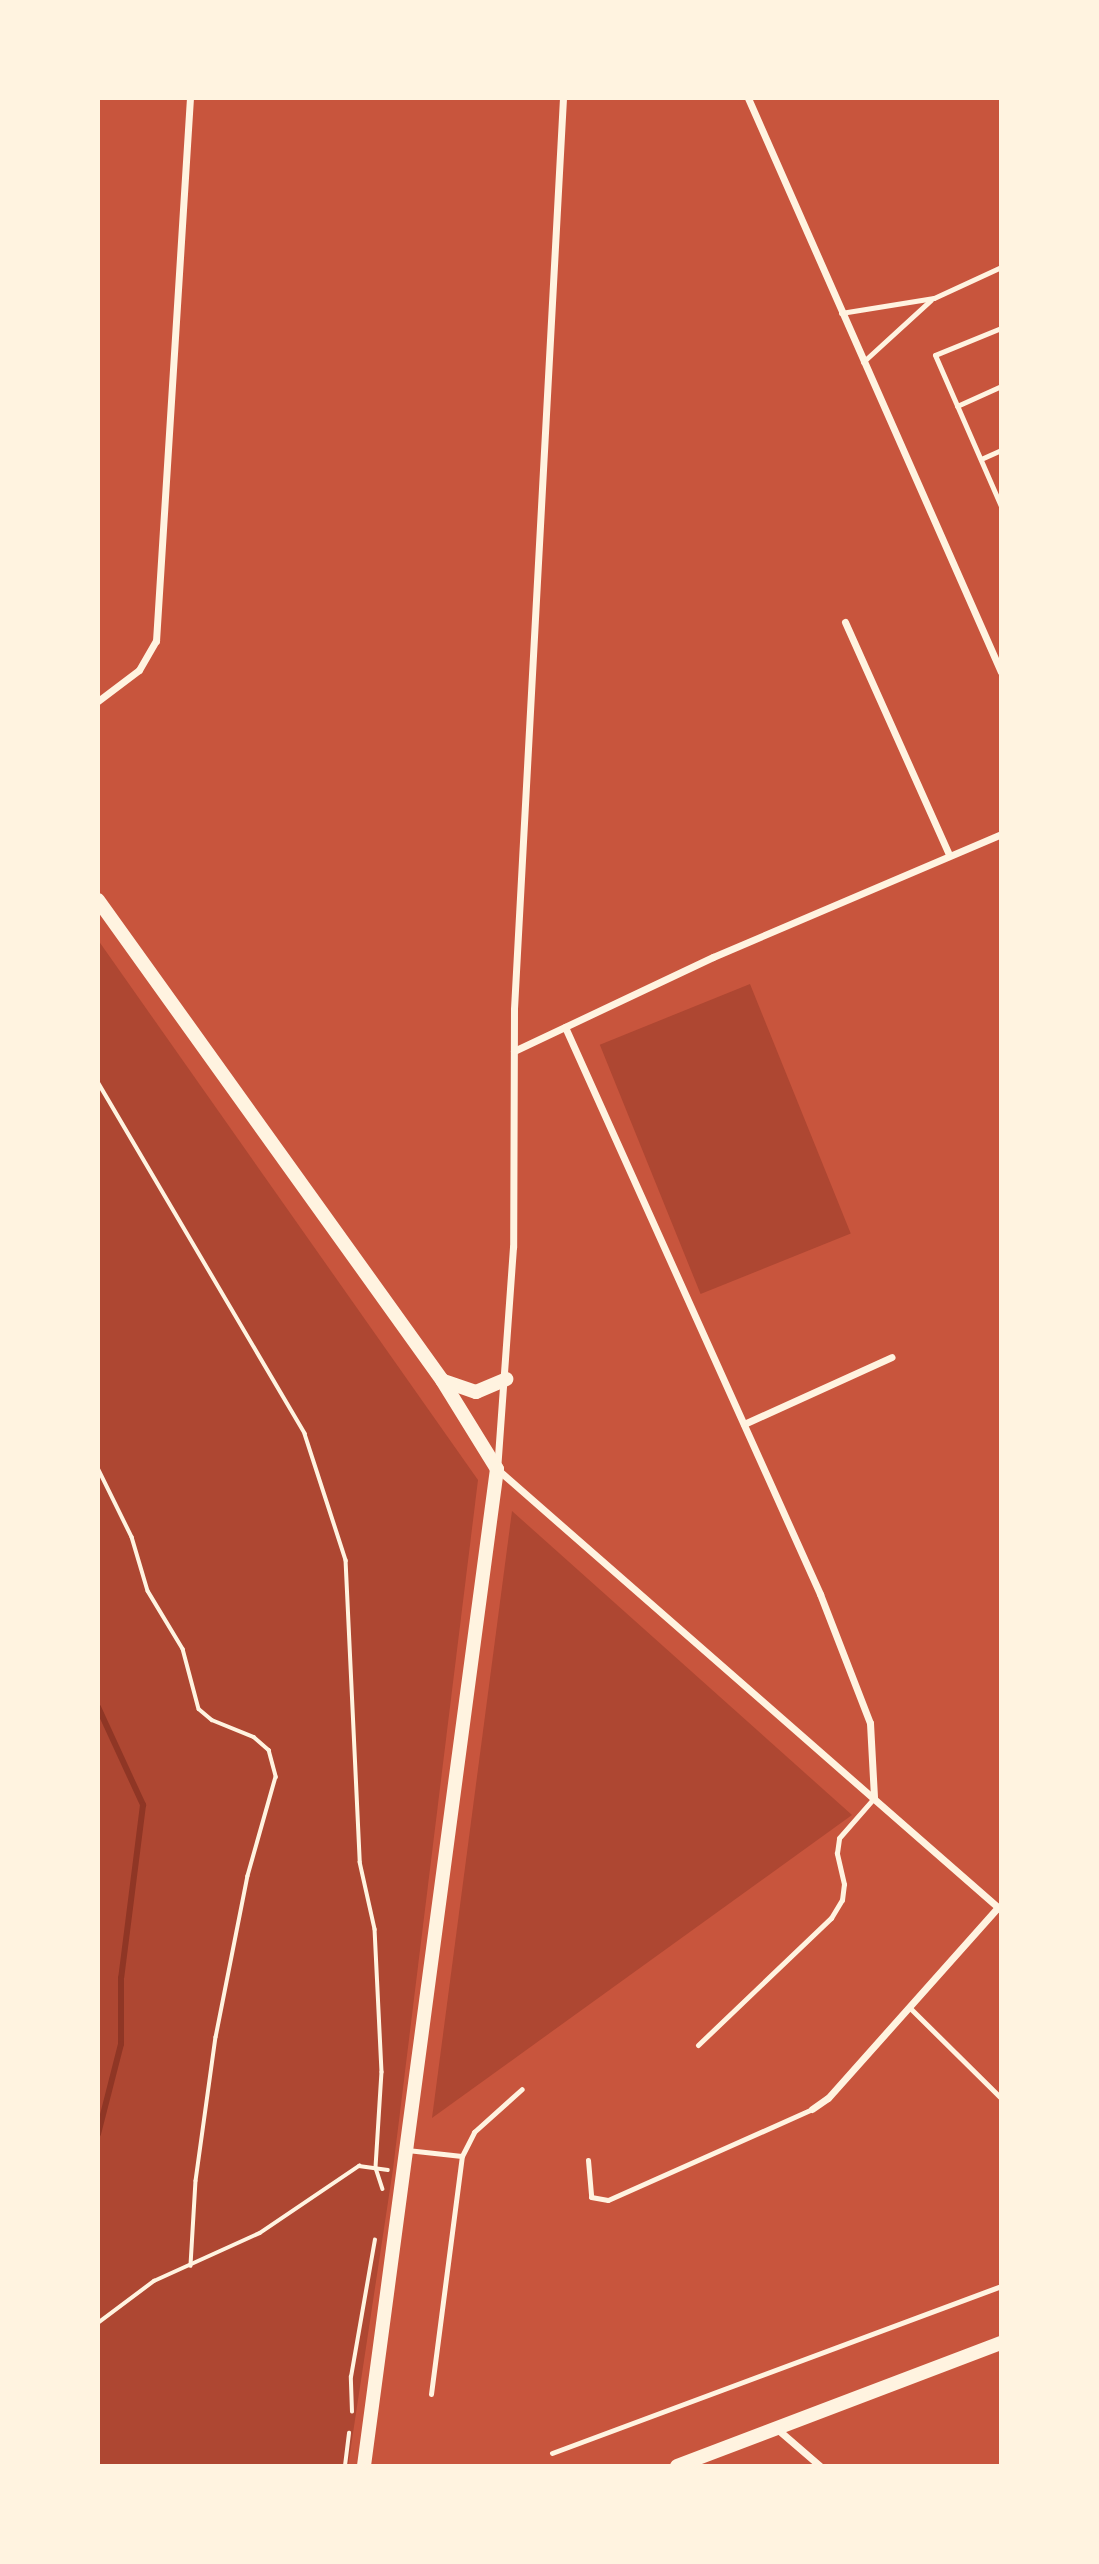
<!DOCTYPE html>
<html>
<head>
<meta charset="utf-8">
<style>
	body { margin:0 }
	#map { position:relative; width:1099px; height:2564px; overflow:hidden; background:#c8553d; font-family:Arial,sans-serif }
	div>[style] { position:absolute }
	[style*='--x'] { left:calc(var(--x)*1px); top:calc(var(--y)*1px); width:calc(var(--w)*1px); rotate:calc(var(--a)*1deg) }
	.green>* { inset:0; background:#ae4732; transform-origin:0 0 }
	.stream>* { height:6px; margin:-3px; padding:0 3px; transform-origin:3px; border-radius:3px; background:#8f3625 }
	.path>* { height:3.5px; margin:-1.75px; padding:0 1.75px; transform-origin:1.75px; border-radius:1.75px; background:#fff3e0 }
	.service>* { height:5px; margin:-2.5px; padding:0 2.5px; transform-origin:2.5px; border-radius:2.5px; background:#fff3e0 }
	.minor>* { height:7px; margin:-3.5px; padding:0 3.5px; transform-origin:3.5px; border-radius:3.5px; background:#fff3e0 }
	.secondary>* { height:14px; margin:-7px; padding:0 7px; transform-origin:7px; border-radius:7px; background:#fff3e0 }
	span { translate:-50% -50%; white-space:nowrap; text-align:center; line-height:1.15; -webkit-text-stroke:7px #fff3e0; paint-order:stroke }
	.frame { position:absolute; inset:0; border:100px solid #fff3e0; pointer-events:none }
</style>
</head>
<body>
<div id="map">
	<div class="green">
		<i style="clip-path:polygon(98px 940px,478px 1480px,393px 2169px,348px 2466px,98px 2466px)"></i>
		<i style="left:750px;top:984px;width:269px;height:162px;rotate:68deg"></i>
		<i style="clip-path:polygon(512px 1511px,852px 1815px,432px 2118px)"></i>
	</div>
	<div class="stream">
		<i style="--x:98;--y:1707;--w:108;--a:65.3"></i>
		<i style="--x:143;--y:1805;--w:174;--a:97.2"></i>
		<i style="--x:121;--y:1978;--w:66;--a:90"></i>
		<i style="--x:121;--y:2044;--w:93;--a:104.3"></i>
	</div>
	<div class="path">
		<i style="--x:98;--y:1082;--w:408;--a:59.5"></i>
		<i style="--x:305;--y:1434;--w:133;--a:72"></i>
		<i style="--x:346;--y:1560;--w:302;--a:87.3"></i>
		<i style="--x:360;--y:1862;--w:69;--a:77.4"></i>
		<i style="--x:375;--y:1929;--w:143;--a:87.2"></i>
		<i style="--x:382;--y:2072;--w:96;--a:93.6"></i>
		<i style="--x:376;--y:2168;--w:22;--a:72"></i>
		<i style="--x:98;--y:1468;--w:77;--a:63.8"></i>
		<i style="--x:132;--y:1537;--w:56;--a:73.5"></i>
		<i style="--x:148;--y:1591;--w:68;--a:58.9"></i>
		<i style="--x:183;--y:1649;--w:62;--a:75.1"></i>
		<i style="--x:199;--y:1709;--w:17;--a:40"></i>
		<i style="--x:212;--y:1720;--w:45;--a:22"></i>
		<i style="--x:254;--y:1737;--w:20;--a:41"></i>
		<i style="--x:269;--y:1750;--w:28;--a:75"></i>
		<i style="--x:276;--y:1777;--w:103;--a:105.8"></i>
		<i style="--x:248;--y:1876;--w:164;--a:101.2"></i>
		<i style="--x:216;--y:2037;--w:145;--a:97.9"></i>
		<i style="--x:196;--y:2181;--w:85;--a:93.4"></i>
		<i style="--x:98;--y:2323;--w:70;--a:-36.9"></i>
		<i style="--x:154;--y:2281;--w:116;--a:-24.4"></i>
		<i style="--x:260;--y:2233;--w:120;--a:-34.1"></i>
		<i style="--x:359;--y:2166;--w:29;--a:8"></i>
		<i style="--x:352;--y:2412;--w:35;--a:-92"></i>
		<i style="--x:351;--y:2377;--w:139;--a:-80.1"></i>
		<i style="--x:345;--y:2466;--w:33;--a:-83"></i>
	</div>
	<div class="service">
		<i style="--x:841;--y:313;--w:94;--a:-9.2"></i>
		<i style="--x:934;--y:298;--w:74;--a:-24.8"></i>
		<i style="--x:1001;--y:328;--w:71;--a:157.8"></i>
		<i style="--x:935;--y:355;--w:165;--a:66.4"></i>
		<i style="--x:863;--y:362;--w:92;--a:-42.4"></i>
		<i style="--x:957;--y:406;--w:48;--a:-24.4"></i>
		<i style="--x:981;--y:459;--w:22;--a:-24"></i>
		<i style="--x:909;--y:2007;--w:129;--a:44.7"></i>
		<i style="--x:698;--y:2045;--w:184;--a:-43.7"></i>
		<i style="--x:831;--y:1918;--w:21;--a:-59"></i>
		<i style="--x:842;--y:1900;--w:16;--a:-83"></i>
		<i style="--x:844;--y:1884;--w:32;--a:-103"></i>
		<i style="--x:837;--y:1853;--w:15;--a:-82"></i>
		<i style="--x:839;--y:1838;--w:53;--a:-48.8"></i>
		<i style="--x:407;--y:2150;--w:55;--a:6.2"></i>
		<i style="--x:588;--y:2160;--w:37;--a:85"></i>
		<i style="--x:591;--y:2197;--w:17;--a:10"></i>
		<i style="--x:608;--y:2200;--w:223;--a:-24"></i>
		<i style="--x:431;--y:2394;--w:240;--a:-82.6"></i>
		<i style="--x:462;--y:2156;--w:27;--a:-63"></i>
		<i style="--x:474;--y:2132;--w:64;--a:-41.9"></i>
		<i style="--x:552;--y:2453;--w:479;--a:-20.4"></i>
	</div>
	<div class="minor">
		<i style="--x:563;--y:98;--w:913;--a:93.08"></i>
		<i style="--x:514;--y:1010;--w:237;--a:90.2"></i>
		<i style="--x:513;--y:1247;--w:223;--a:94.1"></i>
		<i style="--x:497;--y:1469;--w:670;--a:41.19"></i>
		<i style="--x:748;--y:98;--w:627;--a:66.21"></i>
		<i style="--x:845;--y:622;--w:254;--a:65.9"></i>
		<i style="--x:98;--y:701;--w:51;--a:-37.1"></i>
		<i style="--x:139;--y:670;--w:34;--a:-60"></i>
		<i style="--x:156;--y:641;--w:544;--a:-86.42"></i>
		<i style="--x:565;--y:1027;--w:622;--a:65.78"></i>
		<i style="--x:820;--y:1594;--w:138;--a:68.8"></i>
		<i style="--x:870;--y:1723;--w:75;--a:86.9"></i>
		<i style="--x:514;--y:1051;--w:220;--a:-25.3"></i>
		<i style="--x:713;--y:957;--w:313;--a:-23.1"></i>
		<i style="--x:744;--y:1424;--w:162;--a:-24.4"></i>
		<i style="--x:812;--y:2109;--w:19;--a:-35"></i>
		<i style="--x:828;--y:2098;--w:256;--a:-48.3"></i>
		<i style="--x:776;--y:2428;--w:58;--a:40.8"></i>
	</div>
	<div class="secondary">
		<i style="--x:98;--y:900;--w:591;--a:54.37"></i>
		<i style="--x:442;--y:1380;--w:105;--a:58.3"></i>
		<i style="--x:497;--y:1469;--w:1006;--a:97.6"></i>
		<i style="--x:444;--y:1381;--w:34;--a:19"></i>
		<i style="--x:476;--y:1392;--w:33;--a:-23"></i>
		<i style="--x:677;--y:2466;--w:347;--a:-20.8"></i>
	</div>
	<div class="frame"></div>
</div>
</body>
</html>
